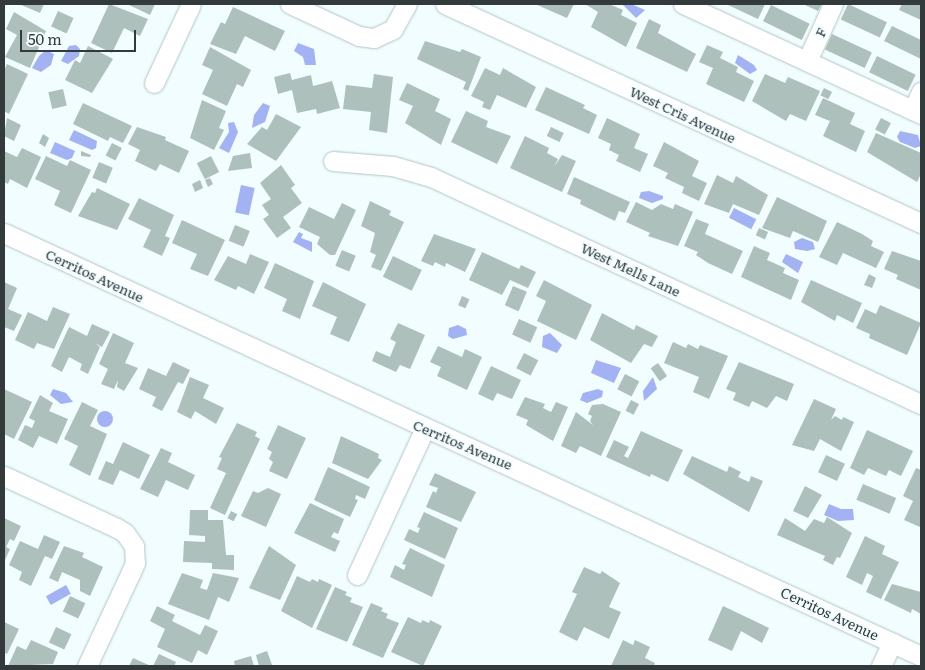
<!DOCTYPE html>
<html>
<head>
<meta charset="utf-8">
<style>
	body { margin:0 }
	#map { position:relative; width:925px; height:670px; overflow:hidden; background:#f1fdff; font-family:Literata,serif }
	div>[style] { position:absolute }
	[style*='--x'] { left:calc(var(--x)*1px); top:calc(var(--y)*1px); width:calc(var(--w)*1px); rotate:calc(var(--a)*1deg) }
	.water>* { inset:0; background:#a2b2f2; transform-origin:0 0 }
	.round { border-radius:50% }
	.building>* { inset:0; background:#aec0bb; transform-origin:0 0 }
	.roads { filter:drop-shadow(0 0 1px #b2c4c7) drop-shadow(0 0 1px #b2c4c7) }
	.minor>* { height:19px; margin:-9.5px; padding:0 9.5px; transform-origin:9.5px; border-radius:9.5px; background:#fff }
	span { translate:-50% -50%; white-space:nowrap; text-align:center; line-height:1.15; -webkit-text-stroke:4px #f1fdff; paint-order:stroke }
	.street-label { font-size:14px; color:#333a3c }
	.frame { position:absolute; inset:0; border:5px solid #333a3c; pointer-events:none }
	.scale { position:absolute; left:20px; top:30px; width:116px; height:22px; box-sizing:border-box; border:2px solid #333a3c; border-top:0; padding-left:6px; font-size:15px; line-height:18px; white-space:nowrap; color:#333a3c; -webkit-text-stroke:4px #f1fdff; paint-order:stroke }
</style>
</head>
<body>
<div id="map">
	<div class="water">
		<i style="clip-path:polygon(622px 4px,631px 4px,645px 10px,636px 18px)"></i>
		<i style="clip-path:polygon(298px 43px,314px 49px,316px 65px,305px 65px,303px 57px,294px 51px)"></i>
		<i style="clip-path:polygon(76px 45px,80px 49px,79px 56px,68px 64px,61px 61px,69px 46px)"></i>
		<i style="clip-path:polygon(46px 50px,54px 54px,51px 65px,41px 72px,32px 68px,39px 56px)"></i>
		<i style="clip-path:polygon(738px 55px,754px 65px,757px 70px,750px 74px,735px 63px)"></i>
		<i style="clip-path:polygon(263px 103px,270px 106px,265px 122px,252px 128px,254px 115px)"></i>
		<i style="clip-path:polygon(234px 122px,238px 132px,229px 153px,219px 148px,229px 132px,228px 123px)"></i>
		<i style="clip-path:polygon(74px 130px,97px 141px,96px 148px,92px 150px,69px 140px)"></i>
		<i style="clip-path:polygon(900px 131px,918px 135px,921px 146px,915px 148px,900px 142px,897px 137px)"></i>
		<i style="clip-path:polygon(55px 142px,75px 151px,72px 158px,67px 160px,50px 153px)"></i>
		<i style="left:241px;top:185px;width:14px;height:28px;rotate:12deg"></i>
		<i style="clip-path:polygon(649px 191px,663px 196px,663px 199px,652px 203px,639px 198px,641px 192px)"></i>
		<i style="left:734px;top:208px;width:25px;height:11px;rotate:27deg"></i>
		<i style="clip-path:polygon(299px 232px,303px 234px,301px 238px,312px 242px,312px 252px,293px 242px)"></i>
		<i style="clip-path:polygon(802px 238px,813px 242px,815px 249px,807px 251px,795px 249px,794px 242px)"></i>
		<i style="clip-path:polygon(786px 254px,803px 262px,798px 273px,782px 262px)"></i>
		<i style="clip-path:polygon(458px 325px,466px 329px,467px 335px,453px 339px,448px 336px,449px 328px)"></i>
		<i style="clip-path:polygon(550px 333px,562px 345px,557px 353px,542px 347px,543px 336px)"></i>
		<i style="clip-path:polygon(596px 360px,621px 368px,614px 383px,591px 373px)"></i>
		<i style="clip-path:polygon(653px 377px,657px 389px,644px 401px,643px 391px)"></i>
		<i style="clip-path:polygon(53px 389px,66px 393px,73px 402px,61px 404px,50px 395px)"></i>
		<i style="clip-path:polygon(598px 389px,603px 391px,602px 397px,587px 403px,580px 400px,583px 393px)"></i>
		<i class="round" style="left:97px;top:411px;width:16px;height:16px"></i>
		<i style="clip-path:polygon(829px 504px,841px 509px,853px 509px,854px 520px,838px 521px,824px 515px)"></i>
		<i style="left:66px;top:585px;width:10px;height:23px;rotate:61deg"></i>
	</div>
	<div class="building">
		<i style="clip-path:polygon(19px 4px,44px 4px,40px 13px)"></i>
		<i style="clip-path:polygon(109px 4px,148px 19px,140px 36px,124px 28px,112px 53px,91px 43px)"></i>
		<i style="clip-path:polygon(127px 4px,155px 4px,150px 15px)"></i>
		<i style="clip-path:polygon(535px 4px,574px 4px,567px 18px)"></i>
		<i style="clip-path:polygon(585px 4px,609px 4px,623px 10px,621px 15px,637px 23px,626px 47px,591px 27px,598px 12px)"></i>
		<i style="clip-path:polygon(726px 4px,765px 4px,758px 19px)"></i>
		<i style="clip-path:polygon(803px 4px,822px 4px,818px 11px)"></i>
		<i style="left:848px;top:4px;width:43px;height:17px;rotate:25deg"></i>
		<i style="clip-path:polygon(902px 4px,921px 4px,921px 20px,899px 10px)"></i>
		<i style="left:771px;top:5px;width:43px;height:18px;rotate:26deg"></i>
		<i style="clip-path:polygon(233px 7px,285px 31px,275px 51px,245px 36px,236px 54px,210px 44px,221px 22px,225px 24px)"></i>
		<i style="left:58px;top:11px;width:17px;height:17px;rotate:24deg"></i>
		<i style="clip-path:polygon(14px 12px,46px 31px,30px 68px,5px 57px,17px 35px,6px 29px)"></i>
		<i style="clip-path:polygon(649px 19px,661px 25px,658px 33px,696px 54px,687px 72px,636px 48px)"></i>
		<i style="clip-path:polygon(892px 26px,921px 40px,921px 59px,884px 41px)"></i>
		<i style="left:832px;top:34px;width:44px;height:17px;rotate:25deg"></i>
		<i style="clip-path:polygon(425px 41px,460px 52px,462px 49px,481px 57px,468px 91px,463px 89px,466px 82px,417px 59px)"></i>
		<i style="clip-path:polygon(707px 45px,723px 52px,720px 58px,738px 67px,736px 72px,754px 81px,744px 102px,706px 84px,713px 68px,699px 62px)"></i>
		<i style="clip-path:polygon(88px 46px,113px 59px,92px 93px,65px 80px,75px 60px,80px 63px)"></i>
		<i style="clip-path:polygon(210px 47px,251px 70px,243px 87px,237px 84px,227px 106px,202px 94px,213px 70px,202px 65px)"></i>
		<i style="left:877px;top:56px;width:43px;height:18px;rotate:26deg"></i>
		<i style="clip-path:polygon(7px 64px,28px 74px,9px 114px,4px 111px,4px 71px)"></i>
		<i style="clip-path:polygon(485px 68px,500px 75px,503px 68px,536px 87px,526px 108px,497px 95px,490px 110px,482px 107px,484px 102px,471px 96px)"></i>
		<i style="clip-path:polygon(290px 73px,292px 80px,311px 75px,313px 86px,332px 81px,340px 108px,317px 114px,316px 109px,297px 113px,292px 90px,278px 94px,274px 77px)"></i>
		<i style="clip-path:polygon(374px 74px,393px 77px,387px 133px,369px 130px,371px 112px,343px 109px,346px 85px,372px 88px)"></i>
		<i style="clip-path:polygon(765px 74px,785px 83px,788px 77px,820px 91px,806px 121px,790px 114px,786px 121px,752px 101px)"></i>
		<i style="clip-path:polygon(407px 83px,440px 99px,435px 111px,451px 119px,441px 145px,405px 123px,413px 106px,399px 100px)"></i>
		<i style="clip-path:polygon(546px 87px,585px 105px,583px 108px,597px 115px,589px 134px,535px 110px)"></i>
		<i style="left:824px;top:88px;width:9px;height:8px;rotate:27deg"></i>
		<i style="left:63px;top:89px;width:17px;height:15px;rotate:77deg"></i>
		<i style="clip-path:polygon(823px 98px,855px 113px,850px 124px,865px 131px,856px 152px,823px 136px,830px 121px,815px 115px)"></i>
		<i style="clip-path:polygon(202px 100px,226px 111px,219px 128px,224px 130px,214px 150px,190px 138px)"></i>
		<i style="clip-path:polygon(83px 103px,132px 126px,123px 143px,110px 137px,108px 141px,73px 124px)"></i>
		<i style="clip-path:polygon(466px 111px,488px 121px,486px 127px,511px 136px,497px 164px,451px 142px)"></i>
		<i style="clip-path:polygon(276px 114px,301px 127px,276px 161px,247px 144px,262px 127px,267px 130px)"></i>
		<i style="clip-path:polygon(7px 118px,21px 125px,14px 141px,4px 136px)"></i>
		<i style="clip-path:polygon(607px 118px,640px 134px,634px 148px,648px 154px,640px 172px,616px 161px,619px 155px,609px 150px,611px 144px,598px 138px)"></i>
		<i style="left:881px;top:118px;width:11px;height:13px;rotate:27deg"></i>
		<i style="clip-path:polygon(137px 127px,166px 137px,165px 140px,189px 151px,179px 173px,160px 164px,156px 171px,135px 161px,140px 150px,128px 144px)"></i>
		<i style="left:551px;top:127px;width:14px;height:10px;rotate:25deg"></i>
		<i style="clip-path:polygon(876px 133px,921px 153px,921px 174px,917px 182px,867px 152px)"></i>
		<i style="clip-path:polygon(43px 134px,49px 138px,45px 147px,39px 143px)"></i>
		<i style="clip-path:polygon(525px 136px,549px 148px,547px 153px,558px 159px,554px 167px,562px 155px,576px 161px,562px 192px,510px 168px)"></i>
		<i style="clip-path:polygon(664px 142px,699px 161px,692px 176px,707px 183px,699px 201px,682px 193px,684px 187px,665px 178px,668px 173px,653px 166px)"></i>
		<i style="left:112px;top:143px;width:11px;height:14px;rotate:27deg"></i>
		<i style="clip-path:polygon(22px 148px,41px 157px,27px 188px,10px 179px,8px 184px,4px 182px,4px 151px,17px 157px)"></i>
		<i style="clip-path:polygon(81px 151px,91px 155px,90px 157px,81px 156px)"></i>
		<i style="clip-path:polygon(250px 153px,252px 168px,228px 171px,233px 156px)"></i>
		<i style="clip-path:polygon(46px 156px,67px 166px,70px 160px,91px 170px,71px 213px,54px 205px,60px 191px,35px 179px)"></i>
		<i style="left:211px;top:156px;width:18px;height:16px;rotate:63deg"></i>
		<i style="left:99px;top:162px;width:15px;height:17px;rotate:23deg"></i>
		<i style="clip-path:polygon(281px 165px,295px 185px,291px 188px,302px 203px,283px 217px,291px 228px,277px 238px,263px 219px,269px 215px,262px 205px,271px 199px,260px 183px)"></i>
		<i style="clip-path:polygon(717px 175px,733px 183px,736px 176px,768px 195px,759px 215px,733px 204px,729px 213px,704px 204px)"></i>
		<i style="clip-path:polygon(574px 177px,630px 202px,625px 213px,619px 211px,615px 221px,580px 204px,581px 200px,567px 194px)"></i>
		<i style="clip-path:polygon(210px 178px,213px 184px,208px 187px,205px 180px)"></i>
		<i style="clip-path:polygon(200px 180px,203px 188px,195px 192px,192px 184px)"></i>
		<i style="clip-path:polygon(97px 188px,130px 204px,117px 230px,78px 216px,92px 192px,95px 193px)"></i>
		<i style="clip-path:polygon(777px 197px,827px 221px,818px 242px,793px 231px,790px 238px,762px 228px)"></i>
		<i style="clip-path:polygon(139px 198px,174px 215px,165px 236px,170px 238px,162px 256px,143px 247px,151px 230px,128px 219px)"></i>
		<i style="clip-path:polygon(370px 201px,391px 211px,389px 215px,404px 222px,381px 271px,371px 267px,376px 255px,370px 252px,375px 233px,361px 226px)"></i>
		<i style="clip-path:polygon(636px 202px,652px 210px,661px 204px,673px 209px,675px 204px,693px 212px,678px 246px,648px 236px,650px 233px,626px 222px)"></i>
		<i style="clip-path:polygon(342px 203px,356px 210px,335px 255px,330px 255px,317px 244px,320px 237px,299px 227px,309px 207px,334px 219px)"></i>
		<i style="clip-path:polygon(696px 219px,709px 224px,705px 234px,743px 251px,732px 274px,708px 263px,696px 255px,698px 252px,684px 246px)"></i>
		<i style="clip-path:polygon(182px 220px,225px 240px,208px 276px,190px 269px,197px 254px,172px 243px)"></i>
		<i style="clip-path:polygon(837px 222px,862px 234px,873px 241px,871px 246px,884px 252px,876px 268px,843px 253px,837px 265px,819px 257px)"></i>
		<i style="left:235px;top:225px;width:16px;height:17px;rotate:22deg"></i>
		<i style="left:759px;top:228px;width:10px;height:8px;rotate:24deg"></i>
		<i style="clip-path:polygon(434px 234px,476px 249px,465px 272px,446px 263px,445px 267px,435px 262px,433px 266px,421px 261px)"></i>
		<i style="clip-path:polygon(754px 246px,770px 253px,767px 260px,785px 268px,783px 273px,799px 280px,791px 300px,741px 277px)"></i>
		<i style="left:342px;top:250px;width:15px;height:17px;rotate:23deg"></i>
		<i style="clip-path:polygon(892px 251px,921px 261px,921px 290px,896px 279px,898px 275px,884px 269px)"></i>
		<i style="clip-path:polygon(482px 252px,519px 269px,521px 265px,536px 272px,528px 288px,510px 280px,502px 295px,469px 280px)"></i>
		<i style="clip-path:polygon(250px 254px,269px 262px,254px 294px,238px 286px,236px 290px,214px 280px,228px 256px,246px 264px)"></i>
		<i style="left:393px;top:256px;width:32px;height:23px;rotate:26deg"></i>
		<i style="clip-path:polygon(275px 263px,314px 281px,300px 319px,282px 311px,287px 299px,264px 288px)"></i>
		<i style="clip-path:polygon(869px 274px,876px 278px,872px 288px,864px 285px)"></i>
		<i style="clip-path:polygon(544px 280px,592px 305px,576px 340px,537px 321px,546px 301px,536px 296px)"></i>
		<i style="clip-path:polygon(811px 280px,862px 303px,853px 323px,837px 315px,835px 321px,801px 302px)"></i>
		<i style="clip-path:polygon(4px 282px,17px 288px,8px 309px,22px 315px,14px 331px,4px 327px)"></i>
		<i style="clip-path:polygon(323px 282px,366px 304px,349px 342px,330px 334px,337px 317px,312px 306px)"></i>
		<i style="left:513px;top:286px;width:15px;height:21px;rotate:23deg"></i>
		<i style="left:462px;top:296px;width:8px;height:10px;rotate:23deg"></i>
		<i style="clip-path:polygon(880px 305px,921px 323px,907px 355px,869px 338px,870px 334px,856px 328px,865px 309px,876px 314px)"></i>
		<i style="clip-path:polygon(53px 307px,70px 314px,54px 349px,37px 343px,34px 349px,15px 340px,28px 312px,47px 321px)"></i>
		<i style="clip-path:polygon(602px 313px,634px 330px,636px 325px,658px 336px,652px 347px,644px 344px,631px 363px,590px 340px)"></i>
		<i style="left:519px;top:319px;width:20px;height:17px;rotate:24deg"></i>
		<i style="clip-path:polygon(398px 323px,425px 335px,410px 369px,400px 365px,396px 372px,372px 361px,376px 351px,390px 357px,396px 342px,390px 339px)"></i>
		<i style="clip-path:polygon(92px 324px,110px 332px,102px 347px,95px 343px,100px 347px,88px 374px,80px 370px,82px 364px,69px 357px,62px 372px,51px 366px,69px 327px,87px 336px)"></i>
		<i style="clip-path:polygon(113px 333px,134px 343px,125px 363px,138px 368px,124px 391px,117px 387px,118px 380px,114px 389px,101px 384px,108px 369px,99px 364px)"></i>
		<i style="clip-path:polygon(673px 342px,686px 348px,688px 344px,698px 349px,700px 345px,728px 356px,709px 399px,693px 392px,699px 377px,664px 363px)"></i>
		<i style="clip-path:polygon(438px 346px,462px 357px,465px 349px,482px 357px,467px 390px,437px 376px,441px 367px,430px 362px)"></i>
		<i style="left:524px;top:353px;width:16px;height:17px;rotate:27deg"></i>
		<i style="clip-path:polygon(173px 362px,190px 370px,183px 384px,178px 382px,162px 411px,152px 406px,156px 397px,139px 389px,148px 368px,166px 376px)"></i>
		<i style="clip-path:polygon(739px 362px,794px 384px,787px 401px,776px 396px,767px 408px,752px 401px,749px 407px,733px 400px,736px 393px,726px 389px)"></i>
		<i style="left:658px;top:363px;width:16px;height:9px;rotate:55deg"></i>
		<i style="clip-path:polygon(491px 366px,521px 380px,512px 399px,497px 393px,493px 401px,478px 394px)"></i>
		<i style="left:625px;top:374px;width:16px;height:17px;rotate:27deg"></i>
		<i style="clip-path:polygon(190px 377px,209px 385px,203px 398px,224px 408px,216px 424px,195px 411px,191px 419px,177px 412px)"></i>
		<i style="clip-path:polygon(4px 389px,32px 402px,14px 439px,4px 434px)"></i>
		<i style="clip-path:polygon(40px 395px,53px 403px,49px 411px,68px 419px,57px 444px,39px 436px,33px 448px,18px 440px,25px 425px,32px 428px,35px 421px,29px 418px)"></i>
		<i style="clip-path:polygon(525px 397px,545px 404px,543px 408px,551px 412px,556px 402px,568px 407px,553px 441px,526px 425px,528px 420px,516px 415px)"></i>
		<i style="clip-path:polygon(814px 399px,836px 409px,831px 420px,835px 416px,842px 420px,843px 417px,854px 422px,841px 451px,820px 439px,814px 451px,792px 445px)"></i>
		<i style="left:631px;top:400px;width:9px;height:12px;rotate:27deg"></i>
		<i style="clip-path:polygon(82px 402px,98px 410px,90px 426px,107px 434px,90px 476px,69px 465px,78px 446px,64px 439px)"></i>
		<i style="clip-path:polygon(603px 404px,621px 412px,601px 456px,580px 446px,576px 453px,561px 446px,576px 412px,593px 425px,590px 421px,592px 416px,588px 414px,592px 405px)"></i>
		<i style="clip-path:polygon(237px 423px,257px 432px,255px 436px,260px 439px,225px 515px,210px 508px,226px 473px,217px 469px,222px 458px,219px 457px)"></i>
		<i style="clip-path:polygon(278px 425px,306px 438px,287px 479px,269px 471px,273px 462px,269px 459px,272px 452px,267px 449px)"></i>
		<i style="clip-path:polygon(867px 430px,913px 451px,901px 476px,889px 470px,886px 476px,868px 468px,864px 475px,850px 468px)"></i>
		<i style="clip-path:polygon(641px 431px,683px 450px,668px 482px,651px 474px,650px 477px,606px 457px,614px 440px,629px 447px,624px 456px,628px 458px)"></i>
		<i style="clip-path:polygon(341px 436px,379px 454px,378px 458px,382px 460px,368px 479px,332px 463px)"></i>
		<i style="clip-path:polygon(123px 442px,150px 455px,139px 479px,120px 470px,113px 485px,98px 479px,106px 461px,113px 464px)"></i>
		<i style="clip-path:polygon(161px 448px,172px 453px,168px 462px,195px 475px,188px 490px,166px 480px,158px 497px,140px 489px)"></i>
		<i style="left:826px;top:455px;width:21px;height:19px;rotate:25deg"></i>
		<i style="clip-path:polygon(692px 456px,727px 472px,729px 466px,741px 472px,738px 477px,749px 482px,751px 476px,763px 481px,749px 512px,683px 474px)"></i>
		<i style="clip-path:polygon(328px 467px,370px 487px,365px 499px,356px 495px,355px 499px,358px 500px,350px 517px,314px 500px)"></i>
		<i style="clip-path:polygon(916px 468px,921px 470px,920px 527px,904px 520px,913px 501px,903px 496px)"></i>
		<i style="clip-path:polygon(435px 473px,476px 492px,461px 522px,426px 507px,433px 491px,436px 493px,438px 488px,429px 485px)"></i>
		<i style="left:863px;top:484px;width:36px;height:17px;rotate:23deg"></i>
		<i style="clip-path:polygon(805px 486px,822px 495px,808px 518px,793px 511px)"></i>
		<i style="clip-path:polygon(268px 488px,281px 494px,266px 527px,241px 516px,253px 491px,258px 493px)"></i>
		<i style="clip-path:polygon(310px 503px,344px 519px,338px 534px,334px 532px,331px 537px,340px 541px,335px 552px,294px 533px)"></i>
		<i style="clip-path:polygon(190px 510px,208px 510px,208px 520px,223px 520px,226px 555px,234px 555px,234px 570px,212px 569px,212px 563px,183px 562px,184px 541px,205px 542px,205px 536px,189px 535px)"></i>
		<i style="left:231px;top:511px;width:7px;height:8px;rotate:27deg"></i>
		<i style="clip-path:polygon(424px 512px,458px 528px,445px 559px,404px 540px,409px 529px,418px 533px,420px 528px,417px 527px)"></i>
		<i style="clip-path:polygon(827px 517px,852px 533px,840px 558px,837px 557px,833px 565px,823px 560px,825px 556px,777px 535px,785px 518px,805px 531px,814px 519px,824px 523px)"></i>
		<i style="clip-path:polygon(4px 518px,21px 526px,14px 541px,10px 539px,6px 547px,10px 549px,4px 562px)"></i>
		<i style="clip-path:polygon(44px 535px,60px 542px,52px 559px,45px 556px,31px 586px,19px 580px,22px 572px,9px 565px,20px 541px,38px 549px)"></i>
		<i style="clip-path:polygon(865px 536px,885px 546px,882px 554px,899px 562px,881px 599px,866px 592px,873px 576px,867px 573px,862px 585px,846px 577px)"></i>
		<i style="clip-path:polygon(64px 546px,84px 553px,82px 557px,103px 567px,90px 596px,80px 591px,80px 580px,62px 572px,58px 582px,49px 578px)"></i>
		<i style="clip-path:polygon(269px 546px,296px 565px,280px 600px,249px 588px)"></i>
		<i style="clip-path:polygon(410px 548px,445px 565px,432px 597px,390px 577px,395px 565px,404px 570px,406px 565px,402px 564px)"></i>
		<i style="clip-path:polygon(584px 567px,600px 574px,602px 571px,620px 583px,609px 607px,621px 612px,609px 639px,584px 627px,577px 641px,559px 632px,577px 594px,572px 592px)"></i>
		<i style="clip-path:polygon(182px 573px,203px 580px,200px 588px,207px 590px,213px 573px,239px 578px,229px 602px,218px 597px,209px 620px,168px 604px)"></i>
		<i style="clip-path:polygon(297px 576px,310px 582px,312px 579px,318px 582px,319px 579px,332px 585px,312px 628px,281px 611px)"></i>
		<i style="clip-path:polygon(892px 584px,921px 592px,921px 614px,912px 609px,911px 613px,884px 600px)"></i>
		<i style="clip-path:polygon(335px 587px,347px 592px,345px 595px,352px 598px,350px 602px,363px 607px,347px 642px,316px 629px)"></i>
		<i style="left:70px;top:596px;width:17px;height:17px;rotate:25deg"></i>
		<i style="clip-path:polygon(371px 603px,383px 608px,381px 611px,388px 614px,386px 618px,399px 623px,383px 658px,352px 645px)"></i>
		<i style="clip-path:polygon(157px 606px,175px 615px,172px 621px,200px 635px,205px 625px,218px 631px,207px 655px,198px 650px,192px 663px,157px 647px,165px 629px,150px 621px)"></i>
		<i style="clip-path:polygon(723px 606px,769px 628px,762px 643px,741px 631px,732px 651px,708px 640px)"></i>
		<i style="clip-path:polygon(408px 617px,421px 623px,422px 620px,429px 623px,430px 620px,442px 626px,423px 666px,391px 652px)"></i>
		<i style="clip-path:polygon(4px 622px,19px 629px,7px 654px,4px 652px)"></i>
		<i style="left:56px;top:627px;width:17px;height:17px;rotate:25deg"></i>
		<i style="clip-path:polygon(31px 640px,58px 652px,53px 664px,8px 666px,17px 646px,26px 650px)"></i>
		<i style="clip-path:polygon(623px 640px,633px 645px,635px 640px,650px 647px,645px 658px,655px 663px,654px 666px,611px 666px)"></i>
		<i style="clip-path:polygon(267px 651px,272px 665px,275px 666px,259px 666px,256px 655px)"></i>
		<i style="clip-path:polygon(159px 654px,176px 662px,174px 666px,153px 666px)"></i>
		<i style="clip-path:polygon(251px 656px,254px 666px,235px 666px,234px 661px)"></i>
		<i style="clip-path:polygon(133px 658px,151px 666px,129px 666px)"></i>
	</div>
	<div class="roads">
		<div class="minor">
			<i style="--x:290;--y:4;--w:76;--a:24.9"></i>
			<i style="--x:359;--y:36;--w:15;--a:8"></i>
			<i style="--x:374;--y:38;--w:21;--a:-25"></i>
			<i style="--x:393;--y:29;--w:29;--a:-61"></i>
			<i style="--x:445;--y:4;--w:524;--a:24.71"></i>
			<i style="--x:683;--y:4;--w:262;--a:24.8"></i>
			<i style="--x:807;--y:61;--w:63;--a:-65.5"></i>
			<i style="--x:154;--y:83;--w:87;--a:-64.9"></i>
			<i style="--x:913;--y:110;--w:20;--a:-66"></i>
			<i style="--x:333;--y:161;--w:60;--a:4.8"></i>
			<i style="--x:393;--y:166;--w:40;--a:16"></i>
			<i style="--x:431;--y:177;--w:540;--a:24.86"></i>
			<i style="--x:4;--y:233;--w:1010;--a:24.76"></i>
			<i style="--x:4;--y:476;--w:124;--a:24.7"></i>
			<i style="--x:117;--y:528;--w:9;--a:32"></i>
			<i style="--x:125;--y:533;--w:16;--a:55"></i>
			<i style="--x:134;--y:546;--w:17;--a:87"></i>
			<i style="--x:135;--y:563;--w:10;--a:114"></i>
			<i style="--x:131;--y:572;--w:104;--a:115.1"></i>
			<i style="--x:357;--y:575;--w:162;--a:-65.2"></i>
			<i style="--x:881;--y:666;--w:26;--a:-65"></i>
		</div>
	</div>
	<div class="street-label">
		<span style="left:820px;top:32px;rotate:-65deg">F</span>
		<span style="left:683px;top:114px;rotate:25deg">West Cris Avenue</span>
		<span style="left:631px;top:269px;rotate:25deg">West Mells Lane</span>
		<span style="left:95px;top:275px;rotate:25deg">Cerritos Avenue</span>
		<span style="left:463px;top:444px;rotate:23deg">Cerritos Avenue</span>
		<span style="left:830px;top:613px;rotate:25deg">Cerritos Avenue</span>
	</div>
	<div class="frame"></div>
	<div class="scale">50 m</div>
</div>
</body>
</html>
